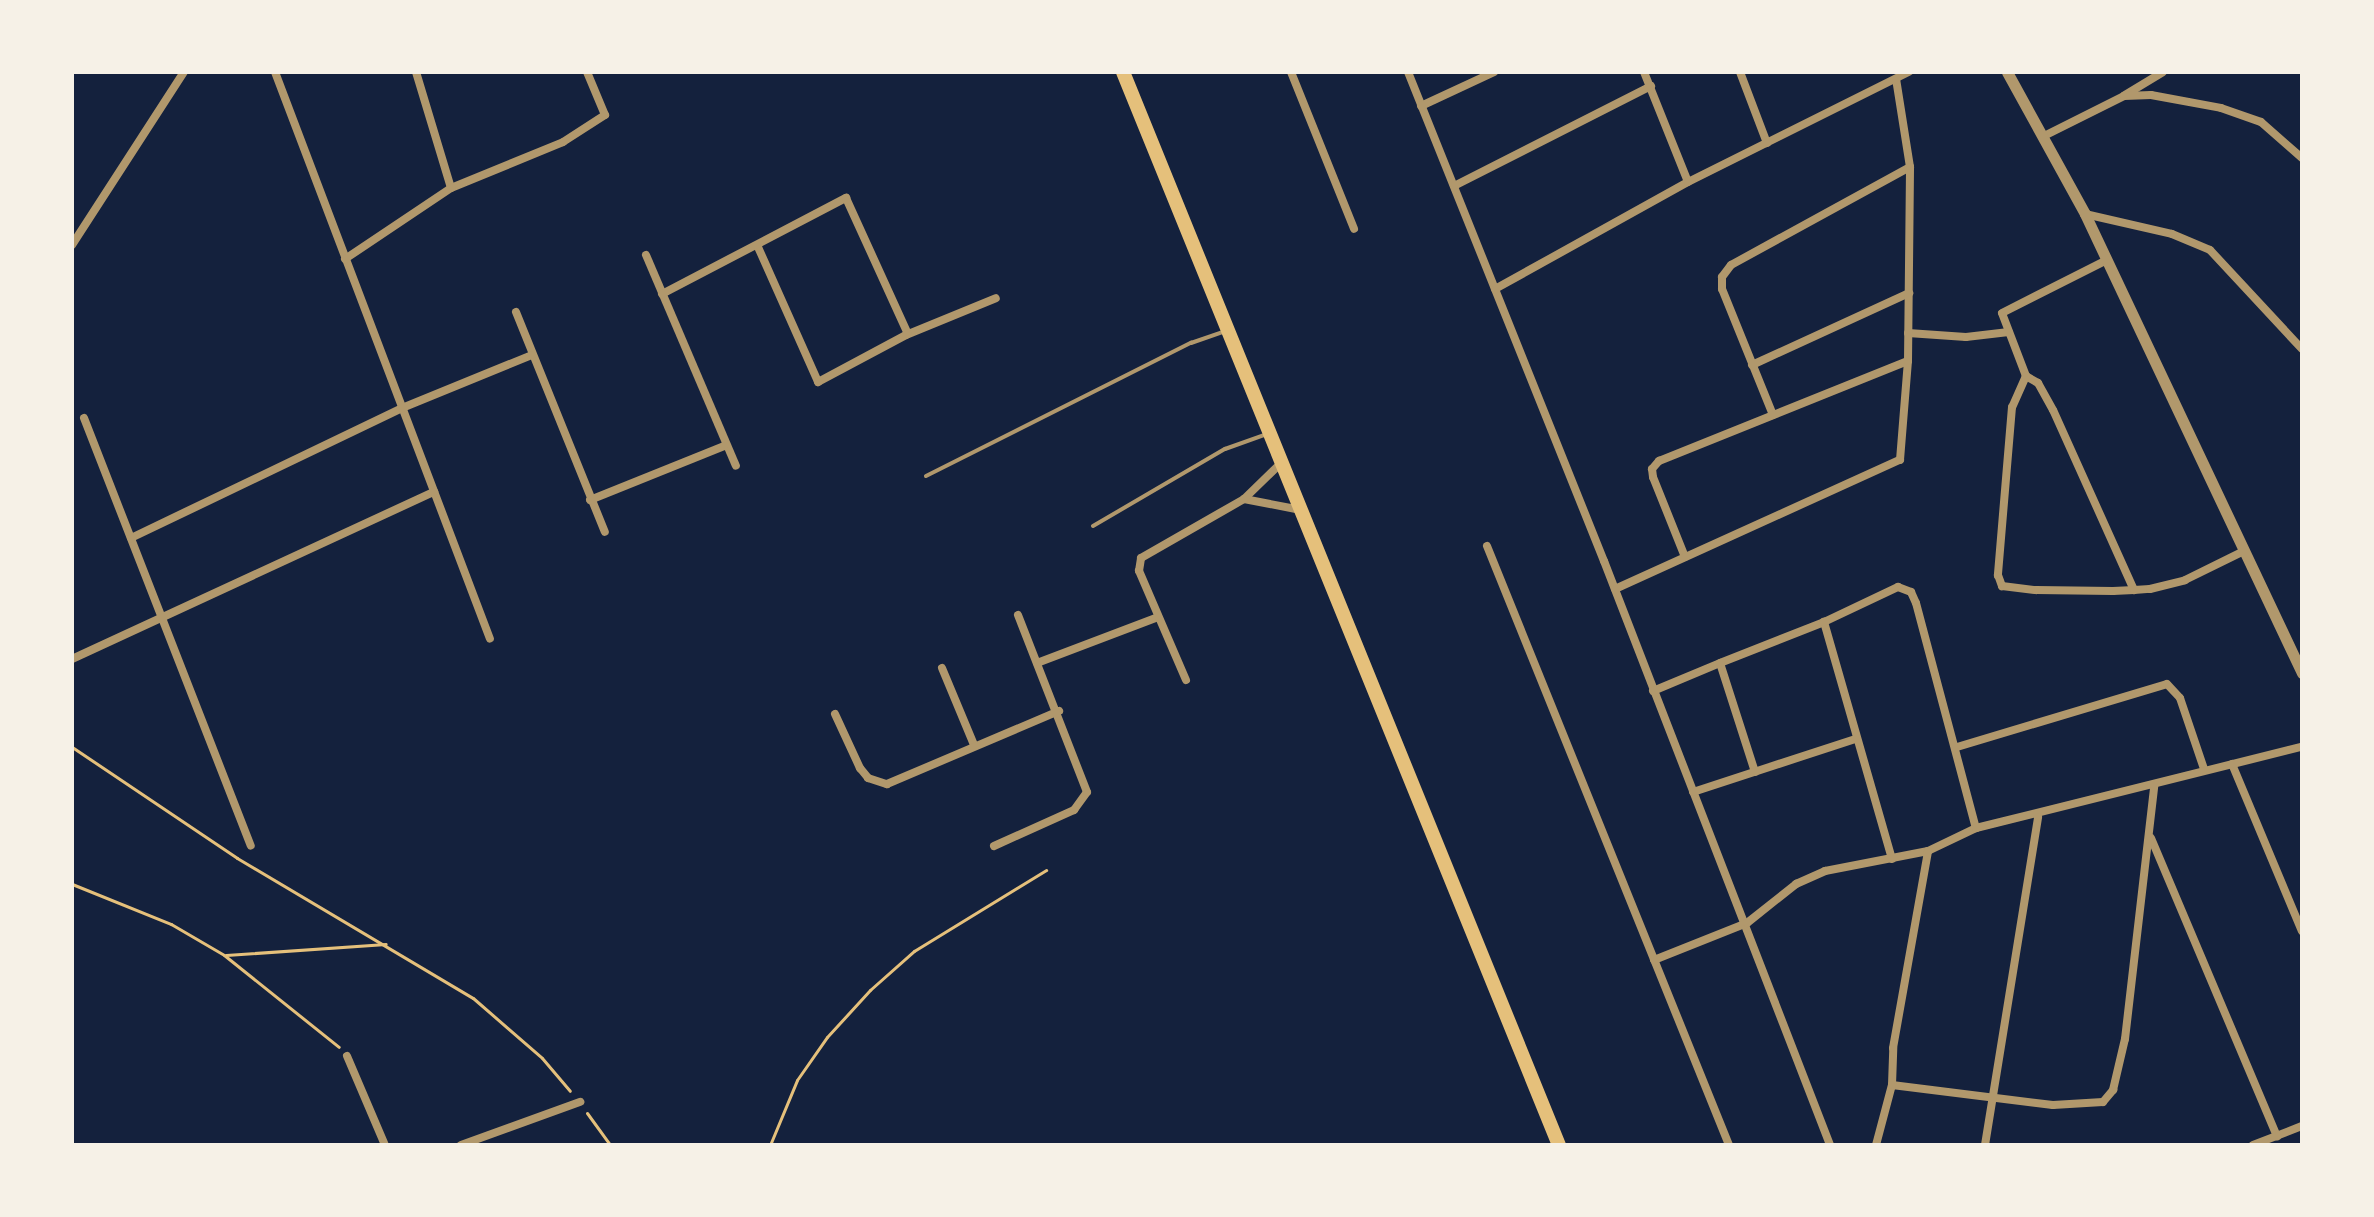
<!DOCTYPE html>
<html>
<head>
<meta charset="utf-8">
<style>
	body { margin:0 }
	#map { position:relative; width:2374px; height:1217px; overflow:hidden; background:#14213d; font-family:Spectral,serif }
	div>[style] { position:absolute }
	[style*='--x'] { left:calc(var(--x)*1px); top:calc(var(--y)*1px); width:calc(var(--w)*1px); rotate:calc(var(--a)*1deg) }
	.path>* { height:3px; margin:-1.5px; padding:0 1.5px; transform-origin:1.5px; border-radius:1.5px; background:#e5c07b }
	.service>* { height:4px; margin:-2px; padding:0 2px; transform-origin:2px; border-radius:2px; background:#b1986c }
	.minor>* { height:8px; margin:-4px; padding:0 4px; transform-origin:4px; border-radius:4px; background:#b1986c }
	.tertiary>* { height:11px; margin:-5.5px; padding:0 5.5px; transform-origin:5.5px; border-radius:5.5px; background:#b1986c }
	.primary>* { height:14px; margin:-7px; padding:0 7px; transform-origin:7px; border-radius:7px; background:#e5c07b }
	span { translate:-50% -50%; white-space:nowrap; text-align:center; line-height:1.15; -webkit-text-stroke:8px #f6f1e7; paint-order:stroke }
	.frame { position:absolute; inset:0; border:74px solid #f6f1e7; pointer-events:none }
</style>
</head>
<body>
<div id="map">
	<div class="path">
		<i style="--x:72;--y:747;--w:199;--a:33.9"></i>
		<i style="--x:237;--y:858;--w:274;--a:30.7"></i>
		<i style="--x:473;--y:998;--w:91;--a:41"></i>
		<i style="--x:542;--y:1058;--w:43;--a:49.7"></i>
		<i style="--x:72;--y:884;--w:107;--a:22"></i>
		<i style="--x:171;--y:924;--w:61;--a:30.3"></i>
		<i style="--x:224;--y:955;--w:147;--a:38.7"></i>
		<i style="--x:226;--y:955;--w:160;--a:-3.9"></i>
		<i style="--x:587;--y:1113;--w:39;--a:54"></i>
		<i style="--x:770;--y:1145;--w:70;--a:-67.4"></i>
		<i style="--x:797;--y:1080;--w:52;--a:-55.1"></i>
		<i style="--x:827;--y:1037;--w:64;--a:-47.5"></i>
		<i style="--x:870;--y:990;--w:59;--a:-41.6"></i>
		<i style="--x:914;--y:951;--w:155;--a:-31.5"></i>
	</div>
	<div class="service">
		<i style="--x:926;--y:476;--w:297;--a:-26.7"></i>
		<i style="--x:1191;--y:343;--w:34;--a:-19"></i>
		<i style="--x:1093;--y:526;--w:153;--a:-30.3"></i>
		<i style="--x:1225;--y:449;--w:45;--a:-19.7"></i>
	</div>
	<div class="minor">
		<i style="--x:275;--y:72;--w:606;--a:69.23"></i>
		<i style="--x:416;--y:72;--w:121;--a:73.2"></i>
		<i style="--x:451;--y:188;--w:121;--a:-22.3"></i>
		<i style="--x:563;--y:142;--w:50;--a:-32.7"></i>
		<i style="--x:605;--y:115;--w:47;--a:-112.7"></i>
		<i style="--x:1291;--y:72;--w:169;--a:68.1"></i>
		<i style="--x:1408;--y:72;--w:527;--a:68.16"></i>
		<i style="--x:1604;--y:561;--w:626;--a:68.84"></i>
		<i style="--x:1644;--y:72;--w:118;--a:68.2"></i>
		<i style="--x:1740;--y:72;--w:76;--a:69.2"></i>
		<i style="--x:2125;--y:95;--w:44;--a:-31.2"></i>
		<i style="--x:1421;--y:106;--w:81;--a:-25"></i>
		<i style="--x:2042;--y:137;--w:92;--a:-26.6"></i>
		<i style="--x:2124;--y:96;--w:27;--a:-2"></i>
		<i style="--x:2151;--y:95;--w:71;--a:10.5"></i>
		<i style="--x:2221;--y:108;--w:42;--a:19.3"></i>
		<i style="--x:2261;--y:122;--w:55;--a:41.3"></i>
		<i style="--x:1454;--y:186;--w:221;--a:-26.9"></i>
		<i style="--x:2085;--y:214;--w:89;--a:12.9"></i>
		<i style="--x:2172;--y:234;--w:41;--a:22.8"></i>
		<i style="--x:2210;--y:250;--w:135;--a:47.1"></i>
		<i style="--x:72;--y:245;--w:206;--a:-57.1"></i>
		<i style="--x:758;--y:247;--w:148;--a:66"></i>
		<i style="--x:818;--y:382;--w:100;--a:-28.1"></i>
		<i style="--x:906;--y:335;--w:97;--a:-22.3"></i>
		<i style="--x:646;--y:255;--w:229;--a:66.9"></i>
		<i style="--x:345;--y:259;--w:128;--a:-33.8"></i>
		<i style="--x:1495;--y:289;--w:221;--a:-29"></i>
		<i style="--x:1688;--y:182;--w:247;--a:-26.5"></i>
		<i style="--x:662;--y:294;--w:208;--a:-27.6"></i>
		<i style="--x:846;--y:198;--w:149;--a:65.5"></i>
		<i style="--x:516;--y:312;--w:237;--a:68"></i>
		<i style="--x:1908;--y:333;--w:58;--a:3.9"></i>
		<i style="--x:1966;--y:337;--w:43;--a:-6.6"></i>
		<i style="--x:1752;--y:365;--w:173;--a:-24.6"></i>
		<i style="--x:2026;--y:376;--w:67;--a:-110.9"></i>
		<i style="--x:2002;--y:313;--w:115;--a:-26.8"></i>
		<i style="--x:1773;--y:415;--w:136;--a:-112"></i>
		<i style="--x:1722;--y:289;--w:12;--a:-90"></i>
		<i style="--x:1722;--y:277;--w:15;--a:-53"></i>
		<i style="--x:1731;--y:265;--w:204;--a:-28.7"></i>
		<i style="--x:1910;--y:167;--w:89;--a:-99"></i>
		<i style="--x:84;--y:418;--w:459;--a:68.7"></i>
		<i style="--x:1244;--y:499;--w:58;--a:10.9"></i>
		<i style="--x:590;--y:500;--w:144;--a:-21.9"></i>
		<i style="--x:131;--y:538;--w:301;--a:-25.6"></i>
		<i style="--x:402;--y:408;--w:140;--a:-22.2"></i>
		<i style="--x:1487;--y:546;--w:646;--a:68"></i>
		<i style="--x:1685;--y:557;--w:86;--a:-111.8"></i>
		<i style="--x:1653;--y:477;--w:8;--a:-97"></i>
		<i style="--x:1652;--y:469;--w:11;--a:-49"></i>
		<i style="--x:1659;--y:461;--w:268;--a:-21.9"></i>
		<i style="--x:1615;--y:589;--w:313;--a:-24.4"></i>
		<i style="--x:1900;--y:460;--w:99;--a:-85.4"></i>
		<i style="--x:1908;--y:361;--w:194;--a:-89.4"></i>
		<i style="--x:2134;--y:590;--w:197;--a:-114.2"></i>
		<i style="--x:2053;--y:410;--w:31;--a:-119"></i>
		<i style="--x:2038;--y:383;--w:14;--a:-150"></i>
		<i style="--x:2026;--y:376;--w:34;--a:114"></i>
		<i style="--x:2012;--y:407;--w:169;--a:94.8"></i>
		<i style="--x:1998;--y:575;--w:12;--a:70"></i>
		<i style="--x:2002;--y:586;--w:34;--a:7"></i>
		<i style="--x:2036;--y:590;--w:77;--a:0.7"></i>
		<i style="--x:2113;--y:591;--w:21;--a:-3"></i>
		<i style="--x:2134;--y:590;--w:16;--a:-4"></i>
		<i style="--x:2150;--y:589;--w:36;--a:-14"></i>
		<i style="--x:2185;--y:580;--w:66;--a:-26.2"></i>
		<i style="--x:72;--y:659;--w:399;--a:-24.8"></i>
		<i style="--x:1037;--y:663;--w:129;--a:-20.8"></i>
		<i style="--x:942;--y:668;--w:83;--a:67.4"></i>
		<i style="--x:1186;--y:680;--w:119;--a:-113.3"></i>
		<i style="--x:1139;--y:571;--w:13;--a:-81"></i>
		<i style="--x:1141;--y:558;--w:119;--a:-29.8"></i>
		<i style="--x:1244;--y:499;--w:53;--a:-44.2"></i>
		<i style="--x:1653;--y:691;--w:73;--a:-22.7"></i>
		<i style="--x:835;--y:714;--w:60;--a:65.2"></i>
		<i style="--x:860;--y:768;--w:13;--a:51"></i>
		<i style="--x:868;--y:778;--w:20;--a:18"></i>
		<i style="--x:887;--y:784;--w:187;--a:-23"></i>
		<i style="--x:1957;--y:747;--w:219;--a:-16.7"></i>
		<i style="--x:2167;--y:684;--w:19;--a:47"></i>
		<i style="--x:2180;--y:698;--w:75;--a:71.3"></i>
		<i style="--x:2232;--y:764;--w:181;--a:67.3"></i>
		<i style="--x:1755;--y:772;--w:114;--a:-107.8"></i>
		<i style="--x:1720;--y:663;--w:112;--a:-21.5"></i>
		<i style="--x:1693;--y:792;--w:170;--a:-18.1"></i>
		<i style="--x:2151;--y:838;--w:324;--a:67.1"></i>
		<i style="--x:994;--y:846;--w:88;--a:-24.2"></i>
		<i style="--x:1074;--y:810;--w:22;--a:-54"></i>
		<i style="--x:1087;--y:792;--w:190;--a:-111.3"></i>
		<i style="--x:1892;--y:859;--w:247;--a:-106"></i>
		<i style="--x:1824;--y:622;--w:82;--a:-25.3"></i>
		<i style="--x:1898;--y:587;--w:14;--a:21"></i>
		<i style="--x:1911;--y:592;--w:12;--a:66"></i>
		<i style="--x:1916;--y:603;--w:233;--a:75.1"></i>
		<i style="--x:1654;--y:960;--w:100;--a:-21.7"></i>
		<i style="--x:1747;--y:923;--w:63;--a:-38.5"></i>
		<i style="--x:1796;--y:884;--w:32;--a:-24"></i>
		<i style="--x:1825;--y:871;--w:105;--a:-11"></i>
		<i style="--x:1928;--y:851;--w:53;--a:-25.6"></i>
		<i style="--x:1976;--y:828;--w:336;--a:-14"></i>
		<i style="--x:347;--y:1056;--w:97;--a:66.9"></i>
		<i style="--x:1892;--y:1085;--w:162;--a:7.1"></i>
		<i style="--x:2053;--y:1105;--w:50;--a:-3.4"></i>
		<i style="--x:2103;--y:1102;--w:16;--a:-50"></i>
		<i style="--x:2113;--y:1090;--w:52;--a:-76.8"></i>
		<i style="--x:2125;--y:1039;--w:254;--a:-83.4"></i>
		<i style="--x:461;--y:1145;--w:127;--a:-19.9"></i>
		<i style="--x:1876;--y:1145;--w:62;--a:-75.1"></i>
		<i style="--x:1892;--y:1085;--w:37;--a:-88"></i>
		<i style="--x:1893;--y:1048;--w:200;--a:-79.9"></i>
		<i style="--x:1985;--y:1145;--w:332;--a:-80.8"></i>
		<i style="--x:2253;--y:1145;--w:53;--a:-21.2"></i>
	</div>
	<div class="tertiary">
		<i style="--x:2007;--y:72;--w:162;--a:61.2"></i>
		<i style="--x:2085;--y:214;--w:508;--a:64.7"></i>
	</div>
	<div class="primary">
		<i style="--x:1123;--y:72;--w:1158;--a:67.89"></i>
	</div>
	<div class="frame"></div>
</div>
</body>
</html>
